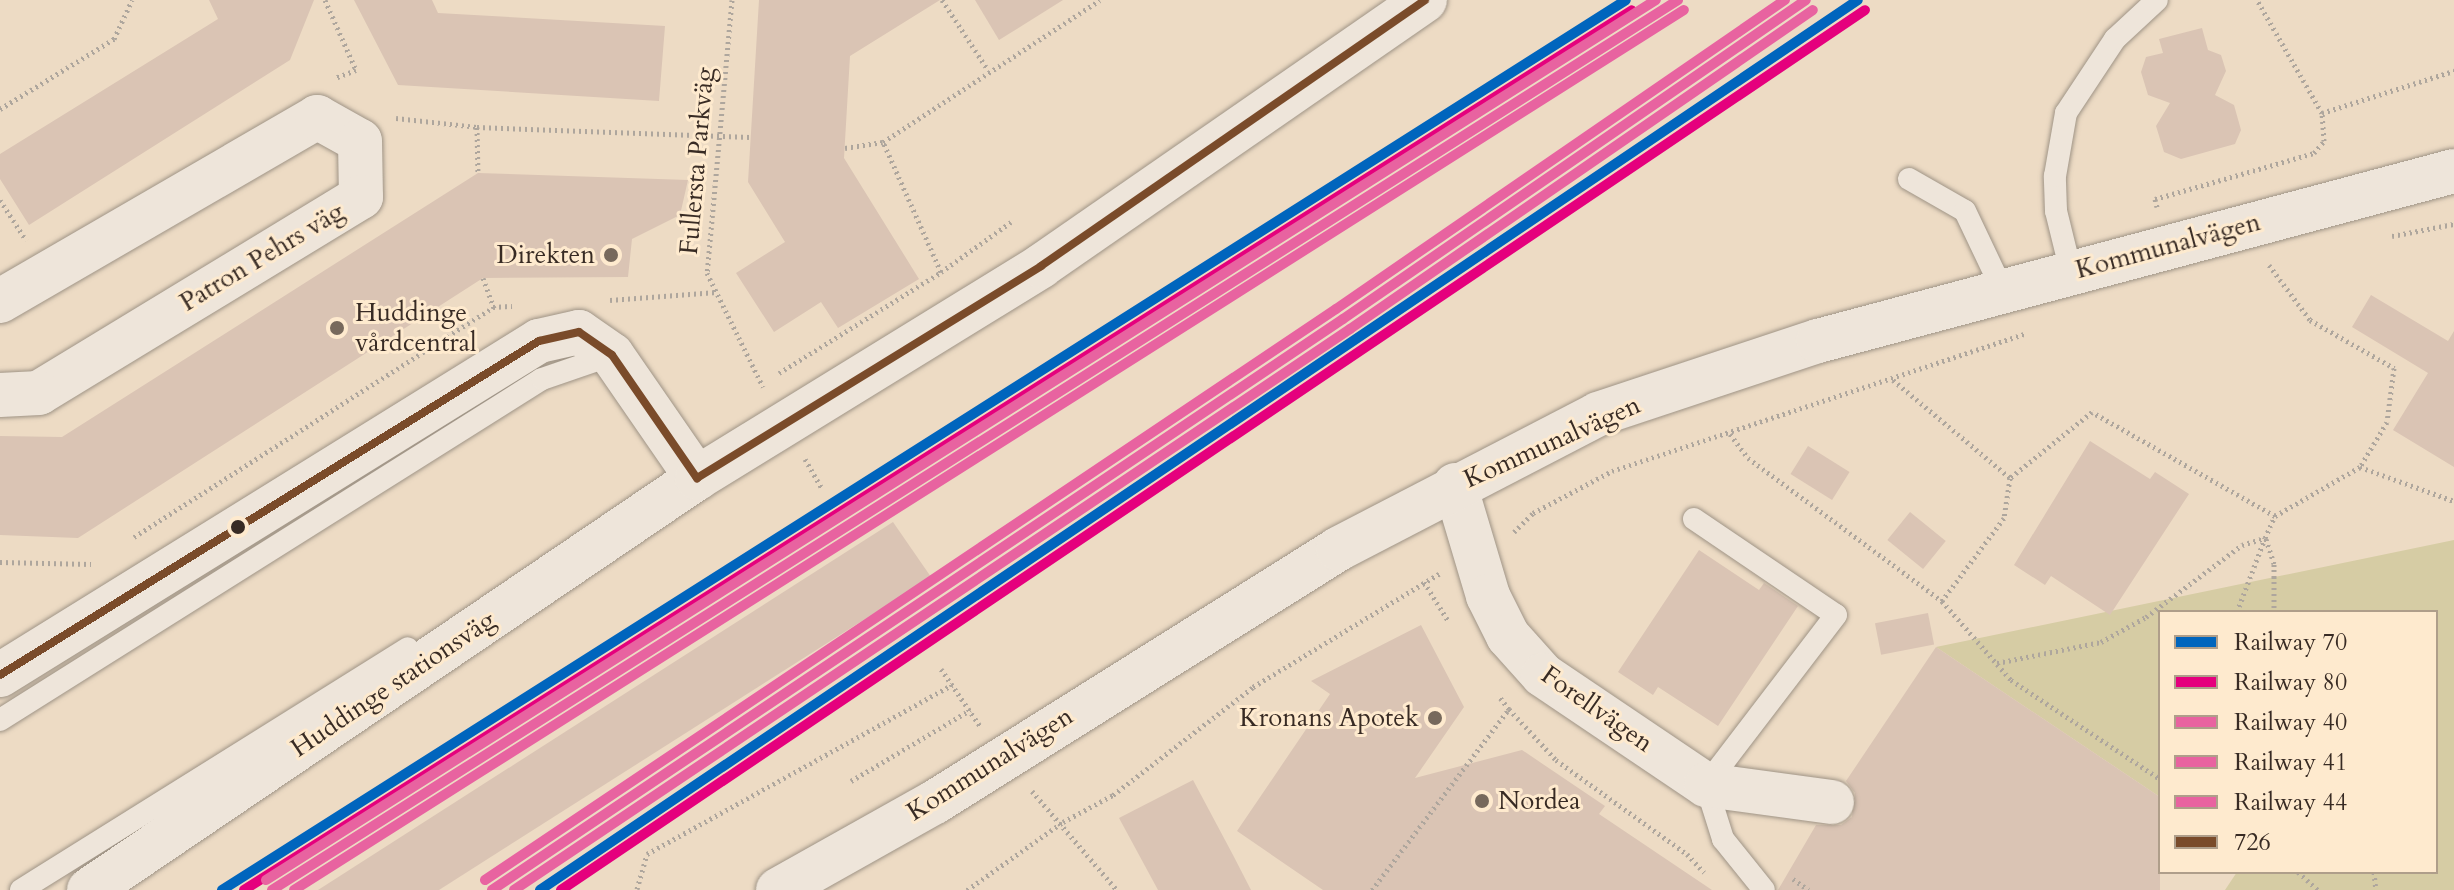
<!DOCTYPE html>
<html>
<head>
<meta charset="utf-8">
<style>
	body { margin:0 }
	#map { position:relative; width:2454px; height:890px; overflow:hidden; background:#eddbc4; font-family:Cardo,serif }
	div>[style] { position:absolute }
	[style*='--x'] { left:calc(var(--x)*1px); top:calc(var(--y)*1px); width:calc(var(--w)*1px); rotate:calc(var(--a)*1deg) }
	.green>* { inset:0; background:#d6cca4 }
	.building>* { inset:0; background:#dac4b4; transform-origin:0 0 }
	.path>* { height:5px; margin-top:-2.5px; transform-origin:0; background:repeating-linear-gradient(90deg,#aea69d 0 2px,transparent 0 6px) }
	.roads { filter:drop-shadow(0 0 2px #9f9486) drop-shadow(0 0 2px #9f9486) }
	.lane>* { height:22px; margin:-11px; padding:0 11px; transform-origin:11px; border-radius:11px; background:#eee5da }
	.street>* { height:44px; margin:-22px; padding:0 22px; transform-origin:22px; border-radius:22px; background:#eee5da }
	.secondary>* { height:44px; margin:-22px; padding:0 22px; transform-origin:22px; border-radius:22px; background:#eee5da }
	.bus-1>* { height:8px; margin:-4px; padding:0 4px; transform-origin:4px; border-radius:4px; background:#7a4b2a }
	.rail-1>* { height:10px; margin:-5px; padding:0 5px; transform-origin:5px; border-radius:5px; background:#0065bd }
	.rail-2>* { height:10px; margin:-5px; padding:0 5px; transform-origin:5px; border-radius:5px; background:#e5007d }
	.rail-3>* { height:10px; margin:-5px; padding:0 5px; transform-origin:5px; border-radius:5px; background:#e863a0 }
	.rail-4>* { height:10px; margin:-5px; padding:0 5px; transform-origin:5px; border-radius:5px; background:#e863a0 }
	.rail-5>* { height:10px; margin:-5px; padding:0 5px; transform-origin:5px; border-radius:5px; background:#e863a0 }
	.dots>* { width:22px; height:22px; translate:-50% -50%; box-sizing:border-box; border:4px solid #feeace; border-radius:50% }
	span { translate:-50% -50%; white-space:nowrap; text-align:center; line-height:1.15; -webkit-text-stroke:6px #feeace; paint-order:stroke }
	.street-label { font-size:26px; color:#382b24 }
	.poi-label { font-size:26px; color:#382b24 }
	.right { translate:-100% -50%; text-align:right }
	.left { translate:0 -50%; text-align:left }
	.legend { position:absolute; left:2158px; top:610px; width:280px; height:264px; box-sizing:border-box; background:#feeace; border:2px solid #af9e8a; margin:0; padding:10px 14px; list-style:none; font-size:24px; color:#382b24 }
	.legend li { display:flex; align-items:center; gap:16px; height:40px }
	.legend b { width:40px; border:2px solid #af9e8a }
</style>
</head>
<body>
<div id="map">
	<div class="green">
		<i style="clip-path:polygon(2454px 540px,2454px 890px,2225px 890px,2237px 872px,2436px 872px,2436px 612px,2160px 612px,2160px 797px,1936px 647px)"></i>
	</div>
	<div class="building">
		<i style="clip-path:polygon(209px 0,314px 0,290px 60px,29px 225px,0 179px,0 154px,218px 19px)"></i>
		<i style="clip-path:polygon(354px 0,432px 0,438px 13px,665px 26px,659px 101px,398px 85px)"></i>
		<i style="clip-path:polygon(759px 0,940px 0,850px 56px,844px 158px,919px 279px,838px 328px,821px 302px,774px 332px,736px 273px,785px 242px,748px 182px)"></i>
		<i style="clip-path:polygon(975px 0,1063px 0,999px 40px)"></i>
		<i style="clip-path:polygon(2202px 28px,2208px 50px,2221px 55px,2226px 71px,2215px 95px,2234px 105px,2241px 130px,2235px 144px,2181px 159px,2164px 152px,2156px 126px,2170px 103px,2148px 95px,2141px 72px,2146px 57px,2163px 53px,2159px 39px)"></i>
		<i style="clip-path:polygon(478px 173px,688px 180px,680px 215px,632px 239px,628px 277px,483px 278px,78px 538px,0 535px,0 436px,62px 437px)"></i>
		<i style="clip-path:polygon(2371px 295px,2448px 341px,2454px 331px,2454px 467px,2393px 430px,2428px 373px,2352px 327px)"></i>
		<i style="clip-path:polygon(2090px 441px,2150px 479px,2155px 472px,2189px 494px,2110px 615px,2051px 576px,2045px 585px,2014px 565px)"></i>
		<i style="left:1808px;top:446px;width:49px;height:33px;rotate:32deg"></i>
		<i style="left:1910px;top:512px;width:46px;height:36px;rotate:39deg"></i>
		<i style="clip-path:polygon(893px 522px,931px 577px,439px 890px,318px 890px)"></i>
		<i style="clip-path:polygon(1699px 550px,1759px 590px,1764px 583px,1798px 606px,1718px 726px,1658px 687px,1653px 695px,1618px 672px)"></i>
		<i style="left:1928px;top:613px;width:32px;height:54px;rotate:79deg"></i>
		<i style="clip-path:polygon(1421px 625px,1464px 707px,1415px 778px,1522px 750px,1605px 806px,1599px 814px,1712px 890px,1323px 890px,1237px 831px,1330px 694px,1311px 681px)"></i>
		<i style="clip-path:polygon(1936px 647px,2160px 797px,2160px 890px,1778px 890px,1816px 825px,1841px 825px,1852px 817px,1855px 793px,1846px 781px)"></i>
		<i style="clip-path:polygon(1193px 780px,1233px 855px,1251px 890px,1158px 890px,1119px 818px)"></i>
	</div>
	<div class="path">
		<i style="--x:325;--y:0;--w:77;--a:66.1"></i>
		<i style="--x:356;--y:70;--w:22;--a:159"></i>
		<i style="--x:732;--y:0;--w:274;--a:95.2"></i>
		<i style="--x:707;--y:273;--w:127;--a:63.8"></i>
		<i style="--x:942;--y:0;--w:84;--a:56.7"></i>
		<i style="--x:0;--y:109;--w:134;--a:-31.6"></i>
		<i style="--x:114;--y:39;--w:43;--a:-65.2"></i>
		<i style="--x:2322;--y:113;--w:139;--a:-17.7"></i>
		<i style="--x:396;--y:118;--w:81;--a:6.3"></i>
		<i style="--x:477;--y:127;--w:273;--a:2.1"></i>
		<i style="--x:477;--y:127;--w:46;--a:88.8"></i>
		<i style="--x:845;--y:148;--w:38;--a:-9"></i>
		<i style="--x:883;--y:142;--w:259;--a:-33.2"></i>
		<i style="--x:0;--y:200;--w:48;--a:57"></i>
		<i style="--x:2157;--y:207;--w:8;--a:-104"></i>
		<i style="--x:2155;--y:199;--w:166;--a:-16.1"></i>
		<i style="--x:2314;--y:153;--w:16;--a:-50"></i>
		<i style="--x:2324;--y:141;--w:28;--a:-94"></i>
		<i style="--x:2322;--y:113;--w:130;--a:-119.9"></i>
		<i style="--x:2392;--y:236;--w:63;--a:-11"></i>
		<i style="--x:2269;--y:265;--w:69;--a:53.3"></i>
		<i style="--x:2310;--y:320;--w:97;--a:29.7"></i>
		<i style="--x:2394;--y:368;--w:54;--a:97.4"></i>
		<i style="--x:2387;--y:422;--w:52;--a:121"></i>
		<i style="--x:941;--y:272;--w:86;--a:-35.5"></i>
		<i style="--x:483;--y:278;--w:33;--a:70"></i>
		<i style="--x:610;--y:300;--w:107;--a:-4.3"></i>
		<i style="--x:779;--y:373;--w:191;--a:-31.9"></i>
		<i style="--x:941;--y:272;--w:142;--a:-114"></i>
		<i style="--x:1893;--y:380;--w:153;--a:39.9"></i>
		<i style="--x:2010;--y:478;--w:40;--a:98.5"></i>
		<i style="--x:2004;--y:518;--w:104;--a:126.8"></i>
		<i style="--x:1942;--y:601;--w:105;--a:48.9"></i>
		<i style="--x:2011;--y:680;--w:179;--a:33.6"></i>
		<i style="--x:1730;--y:434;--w:30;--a:53"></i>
		<i style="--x:1748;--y:458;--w:241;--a:36.4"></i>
		<i style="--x:805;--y:459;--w:34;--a:60"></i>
		<i style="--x:2275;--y:516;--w:98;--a:-30"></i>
		<i style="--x:2360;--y:467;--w:100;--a:19.9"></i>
		<i style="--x:1514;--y:532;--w:27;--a:-45"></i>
		<i style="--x:1533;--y:513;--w:89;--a:-28"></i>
		<i style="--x:1612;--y:471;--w:437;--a:-18.4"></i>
		<i style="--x:134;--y:537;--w:426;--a:-32.6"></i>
		<i style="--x:493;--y:307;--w:19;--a:-3"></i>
		<i style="--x:2266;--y:539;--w:26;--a:72"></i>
		<i style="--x:2274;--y:564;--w:48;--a:90"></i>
		<i style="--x:0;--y:562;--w:91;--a:1.3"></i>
		<i style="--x:1424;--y:582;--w:47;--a:58"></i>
		<i style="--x:2237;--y:612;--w:79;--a:-69.3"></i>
		<i style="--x:1997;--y:663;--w:106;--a:-11.4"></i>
		<i style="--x:2101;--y:642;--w:51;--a:-29.1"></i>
		<i style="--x:2146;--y:617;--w:120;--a:-36.9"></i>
		<i style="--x:2242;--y:545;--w:24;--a:-17"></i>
		<i style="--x:2265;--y:538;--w:24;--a:-66"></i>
		<i style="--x:2275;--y:516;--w:210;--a:-150.4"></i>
		<i style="--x:2092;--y:412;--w:105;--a:141.2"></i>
		<i style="--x:941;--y:669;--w:69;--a:55.6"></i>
		<i style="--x:1509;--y:709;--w:69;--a:47.3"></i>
		<i style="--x:1556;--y:760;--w:161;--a:35.7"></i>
		<i style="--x:1687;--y:854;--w:25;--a:47"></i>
		<i style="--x:851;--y:781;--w:139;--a:-30.8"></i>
		<i style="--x:1032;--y:791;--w:130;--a:49.4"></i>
		<i style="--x:2298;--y:872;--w:27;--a:42"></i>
		<i style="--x:2374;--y:872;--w:18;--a:84"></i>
		<i style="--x:1793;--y:879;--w:19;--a:35"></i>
		<i style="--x:637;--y:889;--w:36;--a:-74"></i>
		<i style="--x:647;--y:854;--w:349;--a:-29"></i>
		<i style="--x:967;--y:890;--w:118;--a:-35.3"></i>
		<i style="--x:1063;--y:822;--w:57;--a:-28.4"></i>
		<i style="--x:1113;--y:795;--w:177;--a:-37.6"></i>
		<i style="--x:1253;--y:687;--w:218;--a:-31.3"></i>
		<i style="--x:1372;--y:890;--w:227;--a:-52.9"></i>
		<i style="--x:1509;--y:709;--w:16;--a:-128"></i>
	</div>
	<div class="roads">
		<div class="lane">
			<i style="--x:1909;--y:179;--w:64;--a:29.7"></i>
			<i style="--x:1965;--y:211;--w:89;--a:64.6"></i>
			<i style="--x:2071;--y:272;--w:63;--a:-103.8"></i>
			<i style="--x:2056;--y:211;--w:35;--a:-92"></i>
			<i style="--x:2055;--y:176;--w:64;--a:-80.1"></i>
			<i style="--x:2066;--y:113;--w:89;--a:-56.5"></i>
			<i style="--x:2115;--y:39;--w:57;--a:-42.9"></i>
			<i style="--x:1694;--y:519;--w:171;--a:34.1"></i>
			<i style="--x:1836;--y:615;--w:214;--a:127.4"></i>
			<i style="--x:1706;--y:785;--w:57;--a:72.5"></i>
			<i style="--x:1723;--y:839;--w:65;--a:51.2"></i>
			<i style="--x:0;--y:720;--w:640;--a:-32.18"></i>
			<i style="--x:542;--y:379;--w:74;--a:-18.9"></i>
			<i style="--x:21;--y:890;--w:456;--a:-32"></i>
		</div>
		<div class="street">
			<i style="--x:0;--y:301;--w:367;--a:-30.1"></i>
			<i style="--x:317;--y:117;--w:49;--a:29.2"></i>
			<i style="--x:360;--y:141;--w:56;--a:89"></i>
			<i style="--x:361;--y:197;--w:377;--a:148.7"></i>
			<i style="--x:39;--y:393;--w:39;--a:177"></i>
			<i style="--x:1455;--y:485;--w:116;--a:73.4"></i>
			<i style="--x:1488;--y:596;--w:45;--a:63.4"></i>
			<i style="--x:1508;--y:636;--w:52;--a:48.1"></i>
			<i style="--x:1543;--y:675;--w:197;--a:34"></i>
			<i style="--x:1706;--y:785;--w:127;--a:7.7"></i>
			<i style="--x:0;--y:675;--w:634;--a:-31.79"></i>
			<i style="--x:539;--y:341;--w:41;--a:-12.7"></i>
			<i style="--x:579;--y:332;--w:40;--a:34.9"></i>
			<i style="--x:612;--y:355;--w:150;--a:55.4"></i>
			<i style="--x:89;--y:890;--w:734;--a:-34.12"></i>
			<i style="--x:697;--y:478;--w:404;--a:-31.6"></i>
			<i style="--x:1041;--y:266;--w:467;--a:-34.7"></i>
		</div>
		<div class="secondary">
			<i style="--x:778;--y:890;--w:180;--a:-29.3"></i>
			<i style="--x:935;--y:802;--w:476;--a:-32.1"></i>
			<i style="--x:1338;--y:549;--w:293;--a:-27.4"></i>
			<i style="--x:1598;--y:414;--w:232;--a:-18.4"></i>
			<i style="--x:1818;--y:341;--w:658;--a:-14.97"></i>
		</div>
	</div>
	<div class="bus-1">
		<i style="--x:697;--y:478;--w:404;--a:-31.6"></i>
		<i style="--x:1041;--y:266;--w:467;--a:-34.7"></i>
		<i style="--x:0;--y:675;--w:634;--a:-31.79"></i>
		<i style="--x:539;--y:341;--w:41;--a:-12.7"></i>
		<i style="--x:579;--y:332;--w:40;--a:34.9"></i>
		<i style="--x:612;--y:355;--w:150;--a:55.4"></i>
	</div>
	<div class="rail-1">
		<i style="--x:222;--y:890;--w:1662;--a:-32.37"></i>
		<i style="--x:540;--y:890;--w:1590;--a:-34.03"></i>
	</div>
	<div class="rail-2">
		<i style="--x:244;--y:890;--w:1643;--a:-32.37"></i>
		<i style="--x:561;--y:890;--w:1573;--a:-34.01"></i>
	</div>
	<div class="rail-3">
		<i style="--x:272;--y:890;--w:1664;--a:-32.33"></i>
		<i style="--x:492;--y:890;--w:1025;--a:-33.86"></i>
		<i style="--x:1343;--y:319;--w:562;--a:-34.57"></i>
	</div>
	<div class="rail-4">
		<i style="--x:294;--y:890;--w:1645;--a:-32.34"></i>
		<i style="--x:514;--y:890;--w:1007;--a:-33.86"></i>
		<i style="--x:1350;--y:329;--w:562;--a:-34.57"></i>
	</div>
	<div class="rail-5">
		<i style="--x:266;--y:880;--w:1645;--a:-32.34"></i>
		<i style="--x:485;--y:880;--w:1025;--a:-33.86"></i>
		<i style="--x:1336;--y:309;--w:545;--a:-34.54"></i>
	</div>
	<div class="dots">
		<i style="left:611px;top:255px;background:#77695c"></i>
		<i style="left:337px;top:328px;background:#77695c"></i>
		<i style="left:238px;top:527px;background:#382b24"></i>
		<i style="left:1435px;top:718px;background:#77695c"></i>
		<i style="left:1482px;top:801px;background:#77695c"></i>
	</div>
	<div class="street-label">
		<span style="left:697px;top:161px;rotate:-85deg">Fullersta Parkväg</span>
		<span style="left:2168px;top:246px;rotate:-15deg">Kommunalvägen</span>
		<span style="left:262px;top:257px;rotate:-31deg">Patron Pehrs väg</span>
		<span style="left:1552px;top:442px;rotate:-24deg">Kommunalvägen</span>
		<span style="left:393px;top:684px;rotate:-34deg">Huddinge stationsväg</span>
		<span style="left:1597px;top:709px;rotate:35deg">Forellvägen</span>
		<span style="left:990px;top:764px;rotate:-32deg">Kommunalvägen</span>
	</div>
	<div class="poi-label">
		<span class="right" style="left:595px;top:255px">Direkten</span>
		<span class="left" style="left:355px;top:328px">Huddinge<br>vårdcentral</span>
		<span class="right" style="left:1419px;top:718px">Kronans Apotek</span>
		<span class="left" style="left:1498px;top:801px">Nordea</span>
	</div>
	<ul class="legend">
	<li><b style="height:10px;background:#0065bd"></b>Railway 70</li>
	<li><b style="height:10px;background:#e5007d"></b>Railway 80</li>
	<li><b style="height:10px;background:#e863a0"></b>Railway 40</li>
	<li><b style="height:10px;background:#e863a0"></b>Railway 41</li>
	<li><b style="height:10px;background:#e863a0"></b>Railway 44</li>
	<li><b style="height:10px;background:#7a4b2a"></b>726</li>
	</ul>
</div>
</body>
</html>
